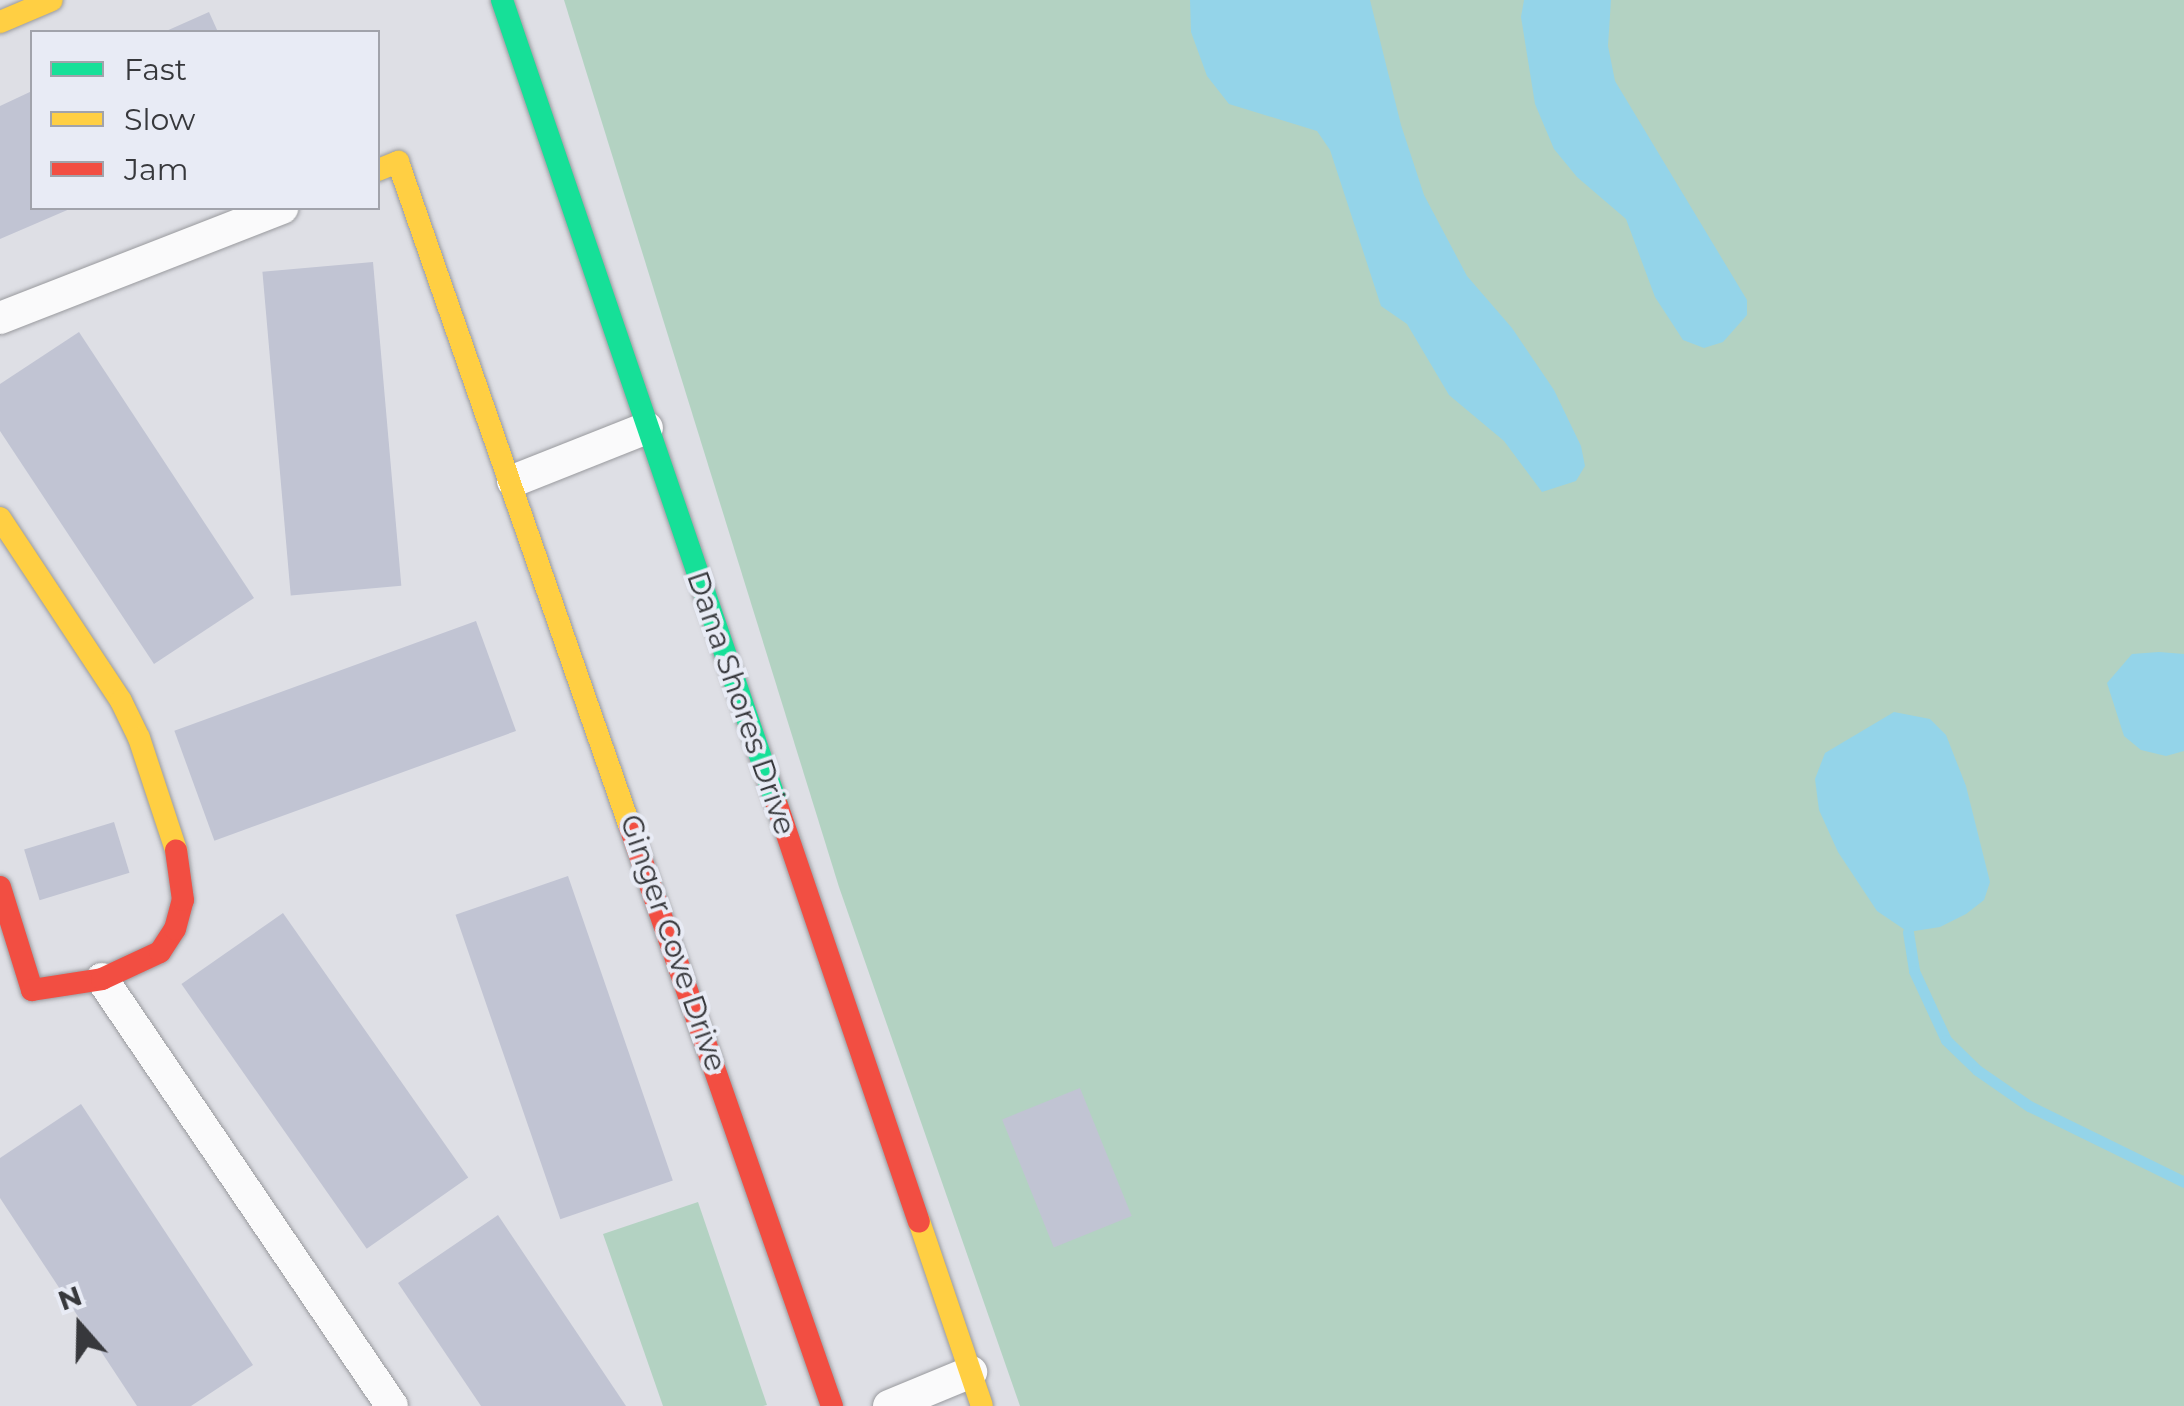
<!DOCTYPE html>
<html>
<head>
<meta charset="utf-8">
<style>
	body { margin:0 }
	#map { position:relative; width:2184px; height:1406px; overflow:hidden; background:#dedfe5; font-family:Montserrat,sans-serif }
	div>[style] { position:absolute }
	[style*='--x'] { left:calc(var(--x)*1px); top:calc(var(--y)*1px); width:calc(var(--w)*1px); rotate:calc(var(--a)*1deg) }
	.green>* { inset:0; background:#b3d2c2 }
	.water>* { inset:0; background:#94d4e9 }
	.stream>* { height:11px; margin:-5.5px; padding:0 5.5px; transform-origin:5.5px; border-radius:5.5px; background:#94d4e9 }
	.building>* { inset:0; background:#c1c4d3; transform-origin:0 0 }
	.roads { filter:drop-shadow(0 0 2px #999a9e) drop-shadow(0 0 2px #999a9e) }
	.street>* { height:32px; margin:-16px; padding:0 16px; transform-origin:16px; border-radius:16px; background:#fafafb }
	.fast>* { height:22px; margin:-11px; padding:0 11px; transform-origin:11px; border-radius:11px; background:#16e098 }
	.slow>* { height:22px; margin:-11px; padding:0 11px; transform-origin:11px; border-radius:11px; background:#ffcf43 }
	.jam>* { height:22px; margin:-11px; padding:0 11px; transform-origin:11px; border-radius:11px; background:#f24e42 }
	span { translate:-50% -50%; white-space:nowrap; text-align:center; line-height:1.15; -webkit-text-stroke:8px #e8ebf5; paint-order:stroke }
	.street-label { font-size:30px; color:#37383c }
	.legend { position:absolute; left:30px; top:30px; width:350px; height:180px; box-sizing:border-box; background:#e8ebf5; border:2px solid #a1a3ab; margin:0; padding:12px 18px; list-style:none; font-size:30px; color:#37383c }
	.legend li { display:flex; align-items:center; gap:20px; height:50px }
	.legend b { width:50px; border:2px solid #a1a3ab }
	.north { position:absolute; left:30px; top:1276px; width:100px; height:100px; -webkit-text-stroke:8px #e8ebf5; paint-order:stroke; rotate:340deg; font-size:28px; font-weight:700; line-height:40px; text-align:center; color:#37383c }
	.north::after { content:''; display:block; margin:auto; width:35px; height:45px; background:#37383c; clip-path:polygon(50% 0,100% 100%,50% 72%,0 100%) }
</style>
</head>
<body>
<div id="map">
	<div class="green">
		<i style="clip-path:polygon(564px 0,2184px 0,2184px 1406px,1020px 1406px,839px 887px)"></i>
		<i style="clip-path:polygon(698px 1202px,767px 1405px,763px 1406px,663px 1406px,603px 1234px)"></i>
	</div>
	<div class="water">
		<i style="clip-path:polygon(1190px 0,1370px 0,1401px 125px,1424px 195px,1467px 276px,1512px 328px,1554px 390px,1581px 446px,1585px 466px,1576px 481px,1542px 492px,1504px 441px,1449px 395px,1407px 324px,1381px 306px,1330px 150px,1317px 131px,1229px 104px,1207px 76px,1191px 32px)"></i>
		<i style="clip-path:polygon(1524px 0,1611px 0,1608px 46px,1615px 81px,1747px 300px,1747px 315px,1723px 342px,1704px 348px,1683px 340px,1655px 297px,1626px 219px,1577px 177px,1554px 149px,1535px 104px,1521px 17px)"></i>
		<i style="clip-path:polygon(2159px 652px,2184px 654px,2184px 751px,2166px 756px,2141px 750px,2124px 736px,2107px 683px,2132px 654px)"></i>
		<i style="clip-path:polygon(1894px 712px,1930px 719px,1946px 735px,1966px 786px,1990px 882px,1984px 900px,1966px 914px,1940px 927px,1908px 932px,1877px 911px,1838px 852px,1819px 810px,1815px 779px,1825px 753px)"></i>
	</div>
	<div class="stream">
		<i style="--x:1908;--y:932;--w:39;--a:81"></i>
		<i style="--x:1914;--y:971;--w:76;--a:65.1"></i>
		<i style="--x:1946;--y:1040;--w:43;--a:44.1"></i>
		<i style="--x:1977;--y:1070;--w:63;--a:34.7"></i>
		<i style="--x:2029;--y:1106;--w:173;--a:26.1"></i>
	</div>
	<div class="building">
		<i style="clip-path:polygon(209px 12px,218px 32px,164px 32px)"></i>
		<i style="clip-path:polygon(32px 91px,32px 208px,72px 208px,0 239px,0 106px)"></i>
		<i style="left:373px;top:262px;width:325px;height:111px;rotate:85deg"></i>
		<i style="clip-path:polygon(79px 332px,254px 598px,154px 664px,0 431px,0 384px)"></i>
		<i style="left:476px;top:621px;width:117px;height:321px;rotate:70deg"></i>
		<i style="left:114px;top:822px;width:53px;height:94px;rotate:73deg"></i>
		<i style="left:568px;top:876px;width:322px;height:119px;rotate:71deg"></i>
		<i style="left:283px;top:913px;width:323px;height:124px;rotate:55deg"></i>
		<i style="left:1080px;top:1088px;width:138px;height:84px;rotate:68deg"></i>
		<i style="clip-path:polygon(81px 1104px,253px 1365px,191px 1406px,137px 1406px,0 1198px,0 1158px)"></i>
		<i style="clip-path:polygon(498px 1215px,626px 1406px,481px 1406px,398px 1283px)"></i>
	</div>
	<div class="roads">
		<div class="street">
			<i style="--x:0;--y:318;--w:303;--a:-21.3"></i>
			<i style="--x:513;--y:481;--w:144;--a:-21.6"></i>
			<i style="--x:102;--y:979;--w:516;--a:55.82"></i>
			<i style="--x:889;--y:1406;--w:89;--a:-22.5"></i>
		</div>
		<div class="fast">
			<i style="--x:502;--y:0;--w:851;--a:71.14"></i>
		</div>
		<div class="slow">
			<i style="--x:0;--y:22;--w:56;--a:-22.9"></i>
			<i style="--x:378;--y:170;--w:22;--a:-22"></i>
			<i style="--x:398;--y:162;--w:704;--a:70.77"></i>
			<i style="--x:0;--y:518;--w:219;--a:56.5"></i>
			<i style="--x:121;--y:701;--w:41;--a:64.1"></i>
			<i style="--x:139;--y:738;--w:118;--a:71.7"></i>
			<i style="--x:919;--y:1221;--w:195;--a:71.2"></i>
		</div>
		<div class="jam">
			<i style="--x:777;--y:805;--w:440;--a:71.2"></i>
			<i style="--x:630;--y:827;--w:613;--a:70.77"></i>
			<i style="--x:0;--y:887;--w:108;--a:72.7"></i>
			<i style="--x:32;--y:990;--w:71;--a:-8.9"></i>
			<i style="--x:102;--y:979;--w:64;--a:-25"></i>
			<i style="--x:160;--y:952;--w:27;--a:-57"></i>
			<i style="--x:175;--y:929;--w:30;--a:-75"></i>
			<i style="--x:183;--y:900;--w:50;--a:-98"></i>
		</div>
	</div>
	<div class="street-label">
		<span style="left:741px;top:703px;rotate:71deg">Dana Shores Drive</span>
		<span style="left:673px;top:943px;rotate:71deg">Ginger Cove Drive</span>
	</div>
	<ul class="legend">
	<li><b style="height:12px;background:#16e098"></b>Fast</li>
	<li><b style="height:12px;background:#ffcf43"></b>Slow</li>
	<li><b style="height:12px;background:#f24e42"></b>Jam</li>
	</ul>
	<div class="north">N</div>
</div>
</body>
</html>
